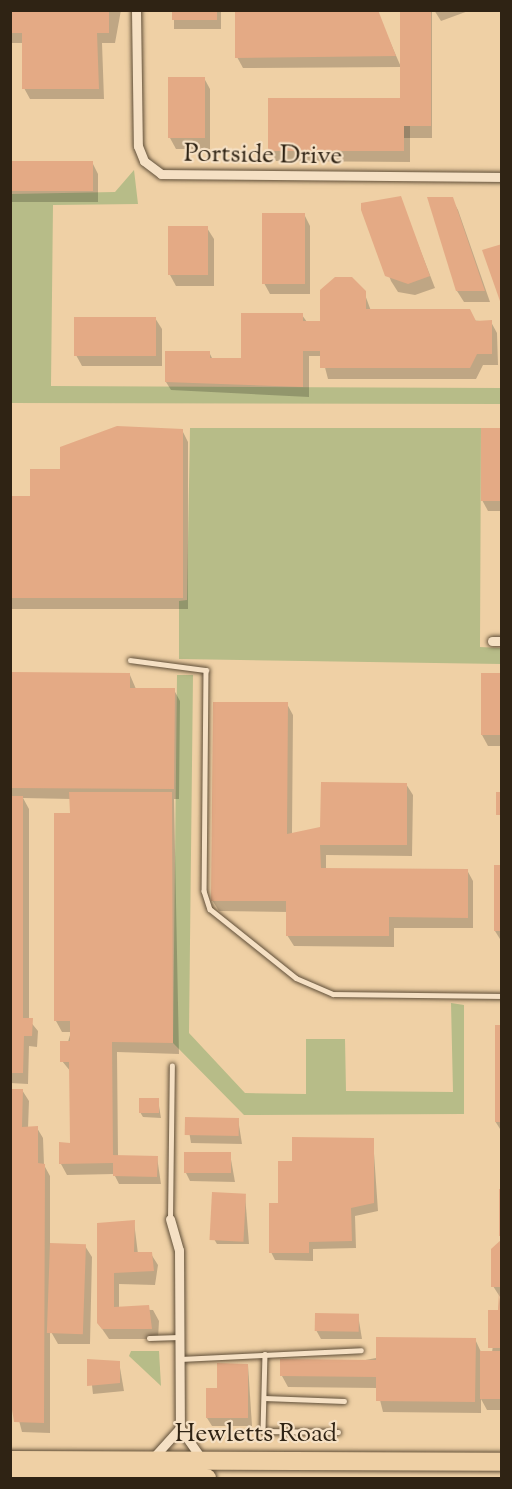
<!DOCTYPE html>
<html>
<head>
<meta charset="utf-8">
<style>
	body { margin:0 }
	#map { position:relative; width:512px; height:1489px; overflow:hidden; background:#efd0a5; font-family:"Sorts Mill Goudy",serif }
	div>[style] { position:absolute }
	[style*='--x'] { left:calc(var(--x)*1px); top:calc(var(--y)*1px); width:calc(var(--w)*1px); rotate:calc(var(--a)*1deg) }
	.green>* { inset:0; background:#b7bc88 }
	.shadow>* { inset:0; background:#0003; transform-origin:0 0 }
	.building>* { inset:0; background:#e4aa85; transform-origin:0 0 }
	.roads { filter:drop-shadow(0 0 2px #5f4e38) drop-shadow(0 0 2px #5f4e38) }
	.lane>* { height:4.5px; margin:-2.25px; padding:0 2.25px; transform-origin:2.25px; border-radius:2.25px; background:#f5e0c4 }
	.street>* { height:9px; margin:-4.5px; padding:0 4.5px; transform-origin:4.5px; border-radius:4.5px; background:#f5e0c4 }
	.highway>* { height:18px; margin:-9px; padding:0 9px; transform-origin:9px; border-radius:9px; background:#efd0a5 }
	span { translate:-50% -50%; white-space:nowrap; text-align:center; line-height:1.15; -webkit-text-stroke:4.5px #f5e0c4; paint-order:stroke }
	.street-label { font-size:26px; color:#2f2314 }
	.frame { position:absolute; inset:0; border:12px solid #2f2314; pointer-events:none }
</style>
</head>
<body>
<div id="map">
	<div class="green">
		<i style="clip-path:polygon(134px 170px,138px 204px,53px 205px,51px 386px,501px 388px,501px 404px,11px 403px,11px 194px,115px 192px)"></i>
		<i style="clip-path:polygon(190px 428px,481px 428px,480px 647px,501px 648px,501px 664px,179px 659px,179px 601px,187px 600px)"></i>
		<i style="clip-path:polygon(177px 675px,193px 675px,189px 1033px,245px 1093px,306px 1094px,306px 1039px,345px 1039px,346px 1091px,453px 1092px,451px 1003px,464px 1005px,464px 1114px,244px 1115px,173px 1043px)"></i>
		<i style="clip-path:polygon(131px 1351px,159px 1351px,161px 1386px,129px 1356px)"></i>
	</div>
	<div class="shadow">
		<i style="clip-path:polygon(10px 10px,121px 10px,115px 43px,102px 43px,104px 99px,30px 99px,24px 88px,24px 43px,10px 43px)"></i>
		<i style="left:174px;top:10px;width:47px;height:19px"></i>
		<i style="clip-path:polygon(376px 10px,401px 67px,243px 68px,237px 57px)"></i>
		<i style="left:402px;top:10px;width:30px;height:128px"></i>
		<i style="clip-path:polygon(434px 10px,471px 10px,441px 21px)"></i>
		<i style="clip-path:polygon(204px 78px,210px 89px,210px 149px,176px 149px,170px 138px)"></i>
		<i style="clip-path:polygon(404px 100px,410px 111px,410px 162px,276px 161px,269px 150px)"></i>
		<i style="clip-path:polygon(10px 162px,92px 162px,98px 174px,98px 202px,10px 202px)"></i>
		<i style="clip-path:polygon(400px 198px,435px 288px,415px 295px,398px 292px,391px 281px,363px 204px)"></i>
		<i style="clip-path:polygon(452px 199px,458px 210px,490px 302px,464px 302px,457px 291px)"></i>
		<i style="clip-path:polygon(304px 214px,310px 226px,310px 294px,270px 294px,264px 283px)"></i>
		<i style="clip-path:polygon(207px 228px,214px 239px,214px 286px,176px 286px,170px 275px)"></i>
		<i style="clip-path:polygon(364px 292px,371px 311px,491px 322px,497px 333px,498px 365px,483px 365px,476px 379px,328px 379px,322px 356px,309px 356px,309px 397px,171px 390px,166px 382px,209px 352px,213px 360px,243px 360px,302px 315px,307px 322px,319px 322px)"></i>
		<i style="clip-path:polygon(155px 318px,162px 329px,162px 366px,82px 366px,76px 355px)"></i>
		<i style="clip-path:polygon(502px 429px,502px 511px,488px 511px,482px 500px)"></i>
		<i style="clip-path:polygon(182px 430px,188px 442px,188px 609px,10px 609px,10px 498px,31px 498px,61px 470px)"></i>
		<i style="clip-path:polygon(10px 674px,130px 675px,136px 689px,174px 690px,180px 701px,179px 799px,174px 799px,179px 1054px,117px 1052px,118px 1156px,157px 1157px,161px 1184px,119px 1184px,114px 1174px,67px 1175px,61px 1164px,71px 1144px,71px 1072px,62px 1061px,71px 1032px,62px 1032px,56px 1021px,71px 799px,23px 798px,29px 809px,29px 1020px,38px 1031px,37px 1047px,29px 1046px,28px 1084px,10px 1083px)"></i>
		<i style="clip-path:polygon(502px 674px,502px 746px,488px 746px,482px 735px)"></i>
		<i style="clip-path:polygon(287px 704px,293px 715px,292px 834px,322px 828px,406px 784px,413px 795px,412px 856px,326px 855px,326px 869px,467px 870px,473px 881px,473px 928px,394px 928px,394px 947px,294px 946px,287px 935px,288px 912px,219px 911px,212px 900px)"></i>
		<i style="clip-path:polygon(502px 867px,502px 939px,500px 939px,495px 931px)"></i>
		<i style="clip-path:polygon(502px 1027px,502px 1132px,495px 1121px)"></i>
		<i style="clip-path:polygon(22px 1090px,29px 1101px,28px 1128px,37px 1128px,43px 1138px,44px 1165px,50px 1176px,50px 1245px,85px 1246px,92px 1257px,90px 1344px,58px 1344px,50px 1330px,50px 1433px,22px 1432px,15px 1405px,10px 1405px)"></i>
		<i style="clip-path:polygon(158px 1100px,161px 1118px,143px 1117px,140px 1112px)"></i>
		<i style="clip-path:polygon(187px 1119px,238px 1119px,242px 1144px,191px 1143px)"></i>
		<i style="clip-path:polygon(373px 1139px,378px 1211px,355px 1216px,356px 1248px,313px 1249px,313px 1261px,275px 1260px,271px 1252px,293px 1162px)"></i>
		<i style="clip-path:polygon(230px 1154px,235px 1182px,190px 1181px,186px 1173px)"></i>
		<i style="clip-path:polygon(245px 1195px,249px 1244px,217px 1244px,214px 1239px)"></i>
		<i style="clip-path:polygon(134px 1222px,138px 1254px,151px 1254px,158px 1265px,155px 1285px,119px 1284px,119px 1309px,153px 1310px,159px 1321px,158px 1339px,109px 1339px,98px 1323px,98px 1224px)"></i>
		<i style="clip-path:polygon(502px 1241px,502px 1410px,487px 1410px,481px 1399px,481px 1413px,383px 1412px,377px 1388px,288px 1387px,282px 1376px,475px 1339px,481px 1352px,492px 1352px,500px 1297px,493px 1286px)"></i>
		<i style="clip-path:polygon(358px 1315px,362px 1339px,321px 1339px,316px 1330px)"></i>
		<i style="clip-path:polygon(89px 1360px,119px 1362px,124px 1391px,93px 1394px)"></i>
		<i style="clip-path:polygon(248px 1365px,252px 1426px,212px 1426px,207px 1418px,218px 1390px)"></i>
	</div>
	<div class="building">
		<i style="clip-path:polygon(10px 10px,109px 10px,109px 33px,97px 33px,99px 89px,22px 89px,22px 33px,10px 33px)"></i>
		<i style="left:172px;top:10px;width:45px;height:10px"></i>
		<i style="clip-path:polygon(235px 10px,378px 10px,396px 56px,235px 58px)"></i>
		<i style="left:400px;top:10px;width:31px;height:116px"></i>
		<i style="left:168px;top:77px;width:37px;height:61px"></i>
		<i style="left:268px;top:98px;width:136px;height:53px"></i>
		<i style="left:10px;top:161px;width:83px;height:30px"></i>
		<i style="clip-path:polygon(401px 196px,430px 276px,408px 284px,385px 276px,361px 210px,361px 203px)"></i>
		<i style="clip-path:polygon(427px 197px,453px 197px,485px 291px,456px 291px)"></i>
		<i style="left:262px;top:213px;width:43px;height:71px"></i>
		<i style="left:168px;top:226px;width:40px;height:49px"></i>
		<i style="clip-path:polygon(502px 244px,502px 304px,501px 304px,482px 250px)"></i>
		<i style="clip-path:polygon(335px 277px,352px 277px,366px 291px,366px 309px,470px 309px,476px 321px,492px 320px,492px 354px,477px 354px,470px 368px,320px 368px,320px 351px,303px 351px,303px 387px,165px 382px,165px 351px,210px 351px,210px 358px,241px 358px,241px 313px,303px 313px,303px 321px,320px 321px,320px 290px)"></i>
		<i style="left:74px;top:317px;width:82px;height:39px"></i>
		<i style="clip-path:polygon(117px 426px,183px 429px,183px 598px,10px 598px,10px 496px,30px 496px,30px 469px,60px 469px,60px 447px)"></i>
		<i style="left:481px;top:428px;width:21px;height:73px"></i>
		<i style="clip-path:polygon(10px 672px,130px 673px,130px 688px,175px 688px,174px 789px,10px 788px)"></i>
		<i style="left:481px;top:673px;width:21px;height:62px"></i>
		<i style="clip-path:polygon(213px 702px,288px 702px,287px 834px,320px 827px,321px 782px,407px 783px,407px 845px,320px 845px,321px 868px,468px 869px,468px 918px,389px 917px,389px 936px,286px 936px,286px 901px,211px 901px)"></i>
		<i style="clip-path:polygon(69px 792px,172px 792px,173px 1043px,112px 1042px,113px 1155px,158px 1156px,157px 1177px,113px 1176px,113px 1163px,59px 1164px,59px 1142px,70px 1143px,69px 1062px,60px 1062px,60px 1041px,70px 1041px,70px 1021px,54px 1021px,54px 813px,70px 813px)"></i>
		<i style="left:496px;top:792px;width:6px;height:23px"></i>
		<i style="clip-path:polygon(10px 796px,23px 796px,23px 1018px,33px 1018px,32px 1036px,24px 1036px,23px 1073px,10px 1073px)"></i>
		<i style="left:494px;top:865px;width:8px;height:66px"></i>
		<i style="left:495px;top:1025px;width:7px;height:97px"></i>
		<i style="clip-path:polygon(10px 1089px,23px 1089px,22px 1127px,38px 1126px,38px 1163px,45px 1164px,44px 1423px,14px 1422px,10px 1397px)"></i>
		<i style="left:139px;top:1098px;width:20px;height:15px"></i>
		<i style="left:185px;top:1117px;width:54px;height:18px;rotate:1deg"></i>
		<i style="clip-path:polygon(292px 1137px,374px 1138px,374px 1203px,351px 1208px,352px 1241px,309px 1242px,309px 1253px,269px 1253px,269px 1203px,278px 1203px,278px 1161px,292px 1161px)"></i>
		<i style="left:184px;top:1152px;width:47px;height:21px"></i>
		<i style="left:499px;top:1189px;width:3px;height:47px"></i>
		<i style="left:212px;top:1192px;width:34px;height:48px;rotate:3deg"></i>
		<i style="clip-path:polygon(135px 1220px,134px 1252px,152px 1252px,154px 1271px,114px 1273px,114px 1307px,149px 1305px,152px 1329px,102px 1329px,97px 1323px,97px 1223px)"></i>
		<i style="clip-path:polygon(502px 1239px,502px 1287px,491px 1287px,491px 1249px)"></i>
		<i style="left:50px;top:1243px;width:36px;height:90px;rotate:2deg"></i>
		<i style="clip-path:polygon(499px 1291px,502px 1348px,488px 1348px,488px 1310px,498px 1310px)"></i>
		<i style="left:315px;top:1313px;width:44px;height:18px;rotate:1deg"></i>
		<i style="clip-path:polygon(376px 1337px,476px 1338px,475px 1402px,376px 1401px,376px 1377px,280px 1376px,280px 1359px,376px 1360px)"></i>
		<i style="left:480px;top:1351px;width:22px;height:48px"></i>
		<i style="clip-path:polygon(87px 1359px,120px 1361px,120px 1383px,87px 1386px)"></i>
		<i style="clip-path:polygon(217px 1363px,248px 1364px,248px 1418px,206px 1418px,206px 1388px,217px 1388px)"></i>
	</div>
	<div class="roads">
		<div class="lane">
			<i style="--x:130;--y:660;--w:77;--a:7.5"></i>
			<i style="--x:206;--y:670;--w:221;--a:90.5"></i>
			<i style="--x:204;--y:891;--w:19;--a:72"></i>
			<i style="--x:210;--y:909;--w:110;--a:38.7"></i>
			<i style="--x:296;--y:978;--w:40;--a:23.4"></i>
			<i style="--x:333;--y:994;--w:169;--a:0.7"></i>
			<i style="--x:170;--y:1219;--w:153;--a:-89.3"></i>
			<i style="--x:149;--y:1338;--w:30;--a:-2"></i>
			<i style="--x:265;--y:1354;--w:77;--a:91.5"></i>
			<i style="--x:263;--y:1431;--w:75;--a:0.8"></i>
			<i style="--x:180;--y:1359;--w:181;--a:-2.8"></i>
			<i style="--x:264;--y:1398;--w:80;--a:2.1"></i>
		</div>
		<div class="street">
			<i style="--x:136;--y:10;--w:136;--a:89.2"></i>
			<i style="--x:138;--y:146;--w:16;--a:68"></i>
			<i style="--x:144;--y:161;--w:21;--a:37"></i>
			<i style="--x:161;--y:174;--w:341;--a:0.5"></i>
			<i style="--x:492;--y:641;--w:10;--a:0"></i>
			<i style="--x:170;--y:1219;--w:32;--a:74"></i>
			<i style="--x:179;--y:1250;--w:178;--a:89.7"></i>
			<i style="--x:180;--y:1428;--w:38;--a:55"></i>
			<i style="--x:152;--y:1459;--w:42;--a:-47.9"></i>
		</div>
		<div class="highway">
			<i style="--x:10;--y:1460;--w:492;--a:0.2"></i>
			<i style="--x:10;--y:1478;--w:197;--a:0"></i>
		</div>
	</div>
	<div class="street-label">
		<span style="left:263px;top:156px;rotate:1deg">Portside Drive</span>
		<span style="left:256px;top:1435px">Hewletts Road</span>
	</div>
	<div class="frame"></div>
</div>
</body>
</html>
